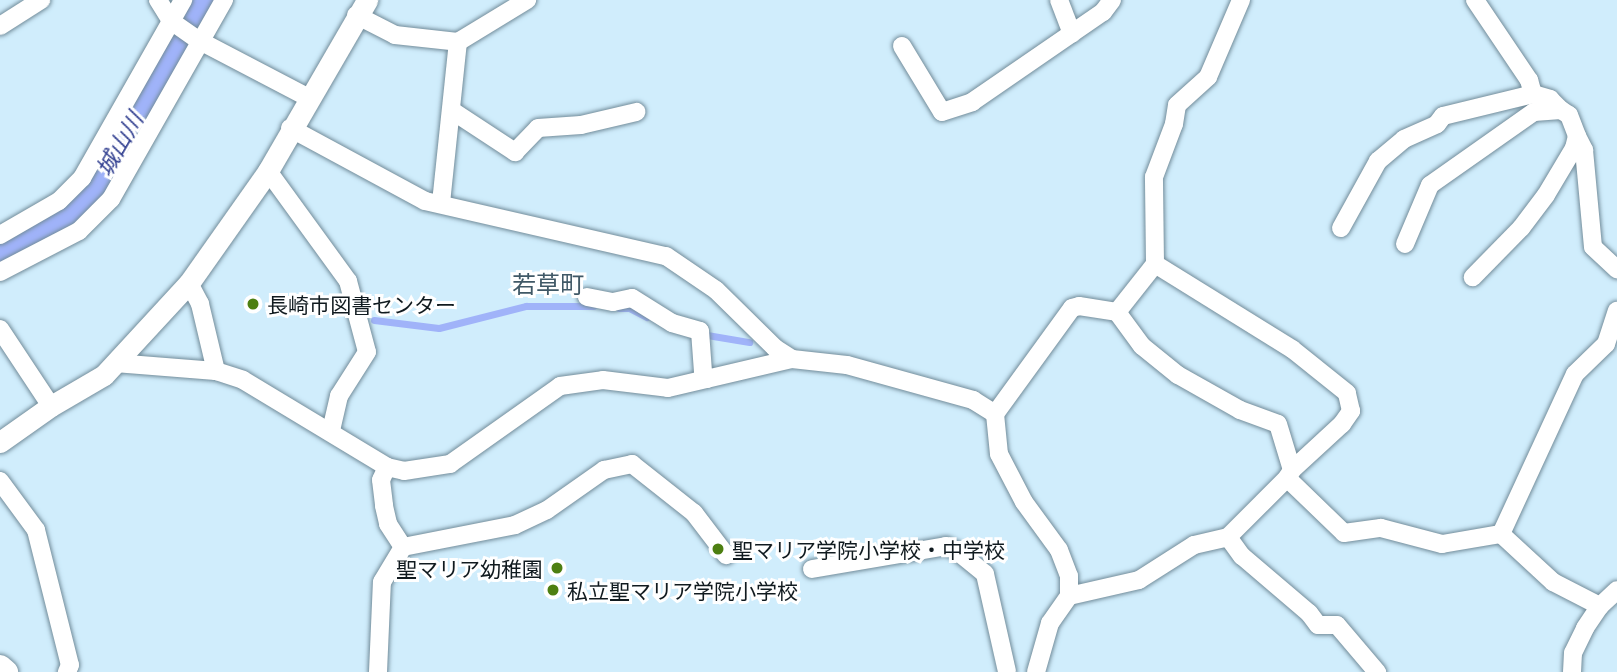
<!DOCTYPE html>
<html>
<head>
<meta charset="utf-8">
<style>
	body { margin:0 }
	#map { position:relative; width:1617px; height:672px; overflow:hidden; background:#d0edfc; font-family:"Playfair Display","Noto Sans JP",serif }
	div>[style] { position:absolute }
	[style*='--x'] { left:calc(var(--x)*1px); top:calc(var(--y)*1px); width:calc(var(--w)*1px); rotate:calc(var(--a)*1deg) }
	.water>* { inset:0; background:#a0b3f9 }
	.stream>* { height:7px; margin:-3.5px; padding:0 3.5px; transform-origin:3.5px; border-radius:3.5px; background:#a0b3f9 }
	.roads { filter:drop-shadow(0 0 2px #728c9a) drop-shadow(0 0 2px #728c9a) }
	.minor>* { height:18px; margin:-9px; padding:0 9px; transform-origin:9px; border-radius:9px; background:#fff }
	.tertiary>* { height:21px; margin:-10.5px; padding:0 10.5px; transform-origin:10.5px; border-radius:10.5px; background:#fff }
	.secondary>* { height:24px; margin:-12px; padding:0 12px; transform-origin:12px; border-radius:12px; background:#fff }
	.dots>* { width:19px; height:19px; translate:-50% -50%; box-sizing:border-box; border:4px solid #fff; border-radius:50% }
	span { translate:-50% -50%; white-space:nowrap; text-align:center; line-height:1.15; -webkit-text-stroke:6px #fff; paint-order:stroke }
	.poi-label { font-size:21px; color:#101a1f }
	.left { translate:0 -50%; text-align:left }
	.right { translate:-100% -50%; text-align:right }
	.water-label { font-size:23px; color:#334191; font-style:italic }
	.quarter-label { font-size:24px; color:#405967 }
</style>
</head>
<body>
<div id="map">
	<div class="water">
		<i style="clip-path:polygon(189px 0,216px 0,106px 194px,78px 224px,0 265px,0 242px,63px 206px)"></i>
	</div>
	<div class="stream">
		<i style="--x:619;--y:308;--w:10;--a:0"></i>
		<i style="--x:629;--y:308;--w:20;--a:27"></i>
		<i style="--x:374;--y:320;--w:65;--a:7"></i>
		<i style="--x:439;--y:328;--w:90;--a:-14.2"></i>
		<i style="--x:526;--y:306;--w:67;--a:0"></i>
		<i style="--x:701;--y:334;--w:49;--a:9.5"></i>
	</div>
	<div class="roads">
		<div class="minor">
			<i style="--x:158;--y:0;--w:25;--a:58"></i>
			<i style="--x:171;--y:21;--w:35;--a:35"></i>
			<i style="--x:200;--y:41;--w:123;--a:27.6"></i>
			<i style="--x:1059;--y:0;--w:36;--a:69"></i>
			<i style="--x:1475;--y:0;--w:97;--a:56"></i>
			<i style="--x:1529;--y:80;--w:15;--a:74"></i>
			<i style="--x:356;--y:15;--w:44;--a:27.1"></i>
			<i style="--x:395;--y:35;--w:63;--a:6.3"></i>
			<i style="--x:458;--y:42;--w:81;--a:-31.3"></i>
			<i style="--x:0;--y:26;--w:49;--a:-32.4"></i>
			<i style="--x:902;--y:46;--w:77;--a:58.8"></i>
			<i style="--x:942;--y:112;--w:32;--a:-18"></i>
			<i style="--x:972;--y:102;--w:159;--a:-34.5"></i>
			<i style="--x:1103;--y:12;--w:15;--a:-53"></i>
			<i style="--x:451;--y:110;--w:77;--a:33.3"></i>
			<i style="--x:515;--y:152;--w:33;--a:-46"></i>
			<i style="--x:538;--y:128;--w:43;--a:-4"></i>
			<i style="--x:581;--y:125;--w:57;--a:-13.3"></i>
			<i style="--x:290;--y:128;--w:153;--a:28.4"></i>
			<i style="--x:425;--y:201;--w:247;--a:12.9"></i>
			<i style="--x:666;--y:256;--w:60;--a:34.2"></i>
			<i style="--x:716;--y:290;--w:83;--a:44.5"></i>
			<i style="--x:775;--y:348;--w:20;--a:33"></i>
			<i style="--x:1577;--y:136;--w:16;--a:63"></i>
			<i style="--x:1584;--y:150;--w:97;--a:84.7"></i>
			<i style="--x:1593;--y:247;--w:33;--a:43"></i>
			<i style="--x:268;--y:171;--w:136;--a:54"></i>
			<i style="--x:348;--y:281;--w:73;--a:75"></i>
			<i style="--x:367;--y:352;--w:52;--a:122.5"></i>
			<i style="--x:339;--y:396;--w:36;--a:103"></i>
			<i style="--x:441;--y:203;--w:162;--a:-84"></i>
			<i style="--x:1341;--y:228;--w:77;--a:-61.1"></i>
			<i style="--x:1378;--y:161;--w:34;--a:-40"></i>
			<i style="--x:1404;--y:139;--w:36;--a:-24"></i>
			<i style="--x:1437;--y:124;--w:10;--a:-53"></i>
			<i style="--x:1443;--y:116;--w:93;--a:-13.7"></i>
			<i style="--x:1533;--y:94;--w:18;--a:16"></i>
			<i style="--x:1550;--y:99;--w:16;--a:45"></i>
			<i style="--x:0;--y:235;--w:68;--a:-30"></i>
			<i style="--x:59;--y:201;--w:33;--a:-45"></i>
			<i style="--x:82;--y:178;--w:205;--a:-60.4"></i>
			<i style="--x:1405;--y:244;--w:64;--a:-67"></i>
			<i style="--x:1430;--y:185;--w:127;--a:-35.1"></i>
			<i style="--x:1534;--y:112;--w:27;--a:-4"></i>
			<i style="--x:1561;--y:110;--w:9;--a:32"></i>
			<i style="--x:1569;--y:115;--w:22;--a:69"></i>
			<i style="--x:1577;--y:136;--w:12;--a:104"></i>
			<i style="--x:1574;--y:148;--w:55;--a:120.8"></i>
			<i style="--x:1546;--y:195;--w:41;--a:127.1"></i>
			<i style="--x:1521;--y:228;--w:69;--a:134.4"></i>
			<i style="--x:0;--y:272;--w:89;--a:-27.4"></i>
			<i style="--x:79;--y:231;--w:45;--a:-45"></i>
			<i style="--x:111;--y:199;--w:229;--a:-60.4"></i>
			<i style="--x:189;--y:283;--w:24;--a:62"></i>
			<i style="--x:200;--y:304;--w:69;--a:76.6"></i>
			<i style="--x:587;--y:297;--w:26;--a:11"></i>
			<i style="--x:613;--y:302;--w:19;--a:-12"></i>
			<i style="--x:632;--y:298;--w:47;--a:32"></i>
			<i style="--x:672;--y:323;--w:29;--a:16"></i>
			<i style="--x:700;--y:331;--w:41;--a:85.8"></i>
			<i style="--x:703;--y:372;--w:8;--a:60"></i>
			<i style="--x:1117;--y:312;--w:61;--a:-51.6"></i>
			<i style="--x:0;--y:329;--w:92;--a:56.5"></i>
			<i style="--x:115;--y:363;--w:101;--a:4.5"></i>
			<i style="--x:216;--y:371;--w:28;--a:18"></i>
			<i style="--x:243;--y:380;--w:168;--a:31.1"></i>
			<i style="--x:387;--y:467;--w:17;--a:13"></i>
			<i style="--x:404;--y:471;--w:47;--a:-8.7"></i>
			<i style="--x:450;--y:464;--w:135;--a:-35.3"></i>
			<i style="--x:560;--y:386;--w:43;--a:-7.9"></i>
			<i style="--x:603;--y:380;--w:65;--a:7"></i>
			<i style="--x:668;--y:388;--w:127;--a:-13.2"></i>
			<i style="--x:792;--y:359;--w:55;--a:6.2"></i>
			<i style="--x:847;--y:365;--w:131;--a:15.5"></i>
			<i style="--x:973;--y:400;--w:26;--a:32"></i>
			<i style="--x:995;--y:414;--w:40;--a:84.3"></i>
			<i style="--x:999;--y:454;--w:54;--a:62.5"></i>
			<i style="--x:1024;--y:502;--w:59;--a:53.9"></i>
			<i style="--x:1059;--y:550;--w:28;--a:69"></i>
			<i style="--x:1069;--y:576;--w:20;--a:90"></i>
			<i style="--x:1069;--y:596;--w:33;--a:125"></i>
			<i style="--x:1050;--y:623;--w:51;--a:105.9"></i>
			<i style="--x:995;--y:414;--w:131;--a:-54"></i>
			<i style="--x:1072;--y:308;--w:7;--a:-16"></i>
			<i style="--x:1079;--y:306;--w:38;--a:9"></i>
			<i style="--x:1117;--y:312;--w:42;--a:53.7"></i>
			<i style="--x:1142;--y:346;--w:46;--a:38.9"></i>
			<i style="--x:1178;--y:375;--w:71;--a:29.4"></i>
			<i style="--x:1240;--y:410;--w:40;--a:20.2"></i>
			<i style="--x:1278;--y:424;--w:48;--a:73.1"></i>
			<i style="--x:387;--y:467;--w:14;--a:115"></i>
			<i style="--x:381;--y:480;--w:26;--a:83"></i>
			<i style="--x:384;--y:506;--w:18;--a:77"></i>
			<i style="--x:388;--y:524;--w:27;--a:57"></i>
			<i style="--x:403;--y:547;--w:114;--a:-11.1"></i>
			<i style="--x:515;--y:525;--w:35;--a:-25"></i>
			<i style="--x:547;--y:510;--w:70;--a:-35.1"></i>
			<i style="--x:604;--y:470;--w:29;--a:-12"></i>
			<i style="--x:632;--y:464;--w:79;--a:38.3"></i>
			<i style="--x:694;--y:513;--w:53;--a:52.7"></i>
			<i style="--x:1287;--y:478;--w:79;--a:44"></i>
			<i style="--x:1344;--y:533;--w:37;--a:-8"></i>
			<i style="--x:1381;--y:528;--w:63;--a:14.7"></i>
			<i style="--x:1442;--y:544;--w:60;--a:-9.6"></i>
			<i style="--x:1501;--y:534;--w:176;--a:-65.2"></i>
			<i style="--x:1575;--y:374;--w:43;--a:-44.1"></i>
			<i style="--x:1606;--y:344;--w:35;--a:-72"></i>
			<i style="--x:0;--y:481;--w:61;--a:53.7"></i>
			<i style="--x:36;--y:530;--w:139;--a:75.9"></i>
			<i style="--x:70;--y:665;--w:8;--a:113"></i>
			<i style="--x:1501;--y:534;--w:71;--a:42.7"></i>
			<i style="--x:1553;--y:582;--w:53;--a:27.1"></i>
			<i style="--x:1228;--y:537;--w:24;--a:54"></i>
			<i style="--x:1242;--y:556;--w:88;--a:40.4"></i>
			<i style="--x:1309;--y:613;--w:15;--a:53"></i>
			<i style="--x:1318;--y:625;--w:19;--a:0"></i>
			<i style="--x:1337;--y:625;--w:62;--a:49.6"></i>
			<i style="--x:812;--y:569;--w:136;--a:-9.7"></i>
			<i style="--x:946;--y:546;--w:12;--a:24"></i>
			<i style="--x:957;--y:551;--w:36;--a:39"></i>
			<i style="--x:985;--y:574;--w:100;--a:77.3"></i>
			<i style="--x:1069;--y:596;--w:72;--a:-12.9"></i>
			<i style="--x:1139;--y:580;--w:65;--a:-32.5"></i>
			<i style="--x:1194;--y:545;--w:35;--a:-13"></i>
			<i style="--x:1228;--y:537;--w:83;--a:-45"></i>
			<i style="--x:1287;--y:478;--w:9;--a:-58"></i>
			<i style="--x:1292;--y:470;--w:68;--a:-42.6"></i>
			<i style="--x:1342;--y:424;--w:16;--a:-55"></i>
			<i style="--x:1351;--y:411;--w:18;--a:-103"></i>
			<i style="--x:1347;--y:393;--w:70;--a:-141.3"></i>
			<i style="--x:1292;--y:349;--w:161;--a:-148.2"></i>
			<i style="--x:1155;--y:264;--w:87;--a:-90.7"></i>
			<i style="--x:1154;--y:177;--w:57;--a:-69.3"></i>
			<i style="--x:1174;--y:124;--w:19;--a:-81"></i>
			<i style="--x:1177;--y:105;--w:42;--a:-42.1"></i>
			<i style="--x:1208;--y:77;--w:84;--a:-66.8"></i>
			<i style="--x:378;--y:672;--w:90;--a:-87.5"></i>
			<i style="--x:382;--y:582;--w:41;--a:-59"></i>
			<i style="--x:1572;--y:672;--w:19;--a:-87"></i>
			<i style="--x:1573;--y:653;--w:28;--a:-64"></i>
			<i style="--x:1585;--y:628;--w:27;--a:-56"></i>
			<i style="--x:1600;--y:606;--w:23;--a:-43"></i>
		</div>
		<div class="tertiary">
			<i style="--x:0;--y:442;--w:62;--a:-35.2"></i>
			<i style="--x:51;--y:406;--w:61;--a:-30.3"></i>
			<i style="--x:104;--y:375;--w:125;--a:-47.3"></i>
			<i style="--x:189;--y:283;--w:137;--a:-54.8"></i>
			<i style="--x:268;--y:171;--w:198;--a:-59.9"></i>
		</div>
		<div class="secondary">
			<i style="--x:0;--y:667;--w:8;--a:40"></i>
		</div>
	</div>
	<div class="dots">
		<i style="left:253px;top:304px;background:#4d7f11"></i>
		<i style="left:718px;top:549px;background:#4d7f11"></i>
		<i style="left:557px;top:568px;background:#4d7f11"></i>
		<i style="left:553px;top:590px;background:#4d7f11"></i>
	</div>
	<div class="poi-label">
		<span class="left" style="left:267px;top:304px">長崎市図書センター</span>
		<span class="left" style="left:732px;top:549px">聖マリア学院小学校・中学校</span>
		<span class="right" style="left:543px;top:568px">聖マリア幼稚園</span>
		<span class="left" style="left:567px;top:590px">私立聖マリア学院小学校</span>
	</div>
	<div class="water-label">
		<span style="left:119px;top:144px;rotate:-60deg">城山川</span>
	</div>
	<div class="quarter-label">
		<span style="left:548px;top:284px">若草町</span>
	</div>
</div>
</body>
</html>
